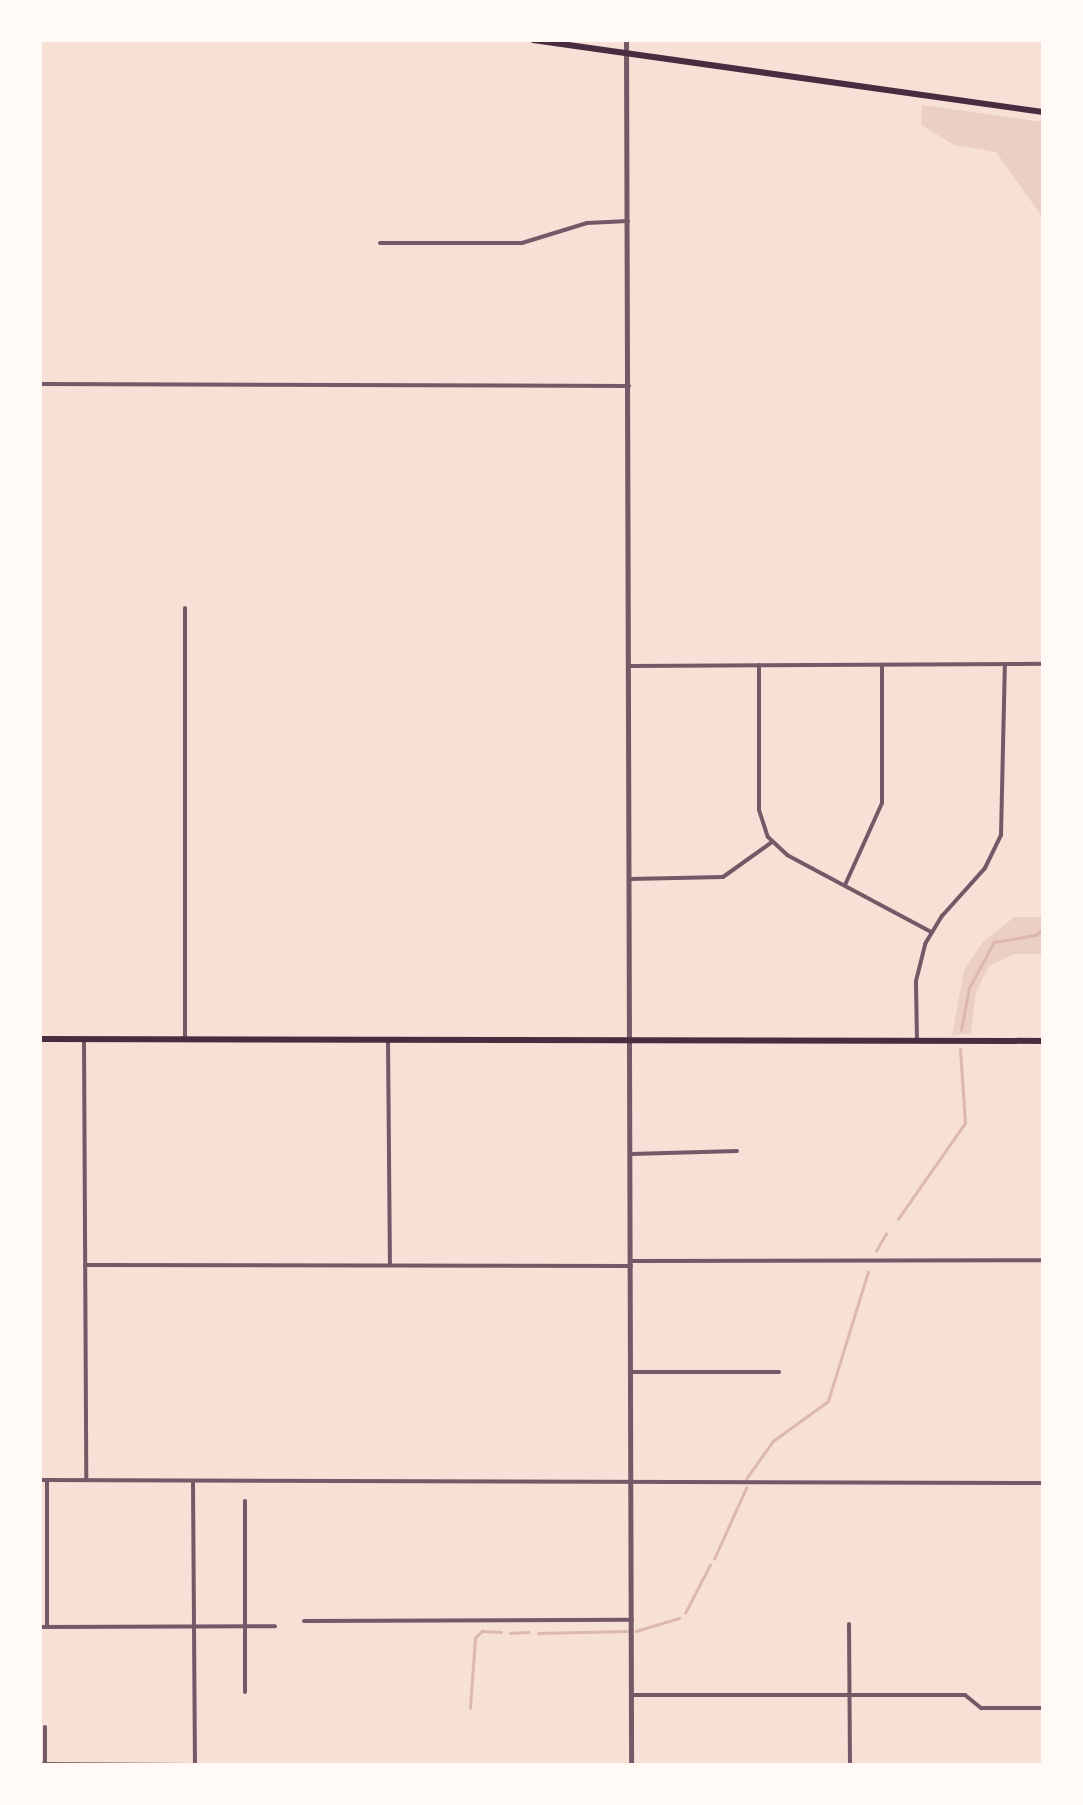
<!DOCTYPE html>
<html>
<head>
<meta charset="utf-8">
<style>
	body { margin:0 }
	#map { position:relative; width:1083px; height:1805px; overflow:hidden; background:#f7e1d7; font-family:"DejaVu Sans",sans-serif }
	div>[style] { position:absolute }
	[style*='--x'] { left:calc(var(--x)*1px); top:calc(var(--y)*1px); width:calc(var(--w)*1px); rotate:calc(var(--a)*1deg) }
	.green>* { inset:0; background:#ebcfc5 }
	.stream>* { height:2.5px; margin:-1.25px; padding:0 1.25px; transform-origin:1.25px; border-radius:1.25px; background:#dcb8b0 }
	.minor>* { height:4px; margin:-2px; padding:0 2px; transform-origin:2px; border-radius:2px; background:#755966 }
	.tertiary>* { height:5px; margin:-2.5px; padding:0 2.5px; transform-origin:2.5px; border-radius:2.5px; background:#755966 }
	.secondary>* { height:6px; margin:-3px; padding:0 3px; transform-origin:3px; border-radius:3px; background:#4a2c40 }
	span { translate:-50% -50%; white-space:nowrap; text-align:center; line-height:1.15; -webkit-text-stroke:9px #fffaf5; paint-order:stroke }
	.frame { position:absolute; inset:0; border:42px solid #fffaf5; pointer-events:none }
</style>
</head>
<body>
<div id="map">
	<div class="green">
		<i style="clip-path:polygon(922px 105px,1043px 122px,1043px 218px,996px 152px,954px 145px,921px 125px)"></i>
		<i style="clip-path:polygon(1014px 917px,1043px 917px,1043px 954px,1014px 954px,989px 966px,976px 992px,971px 1033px,952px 1036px,964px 970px,982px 943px)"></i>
	</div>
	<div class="stream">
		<i style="--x:961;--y:1030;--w:43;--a:-79.2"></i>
		<i style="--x:969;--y:988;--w:52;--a:-61.5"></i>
		<i style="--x:994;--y:942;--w:43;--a:-9.5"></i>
		<i style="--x:1036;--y:935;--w:10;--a:-45"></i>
		<i style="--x:898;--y:1219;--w:117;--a:-55.1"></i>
		<i style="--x:965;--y:1123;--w:74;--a:-93.9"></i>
		<i style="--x:876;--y:1251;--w:20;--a:-60"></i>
		<i style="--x:746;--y:1479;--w:47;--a:-54.6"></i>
		<i style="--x:773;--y:1441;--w:68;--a:-36"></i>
		<i style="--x:828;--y:1401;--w:135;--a:-72.8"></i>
		<i style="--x:714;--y:1559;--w:78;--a:-65.7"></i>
		<i style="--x:685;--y:1613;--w:54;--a:-62.5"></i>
		<i style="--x:636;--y:1631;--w:45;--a:-16.8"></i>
		<i style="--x:510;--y:1633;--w:18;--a:-3"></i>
		<i style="--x:538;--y:1633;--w:89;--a:-1.3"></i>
		<i style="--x:470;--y:1708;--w:70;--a:-85.9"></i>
		<i style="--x:475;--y:1638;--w:10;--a:-45"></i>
		<i style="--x:482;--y:1631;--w:19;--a:3"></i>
	</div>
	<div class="minor">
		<i style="--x:380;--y:243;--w:142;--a:0"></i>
		<i style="--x:522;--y:243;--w:68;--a:-17.1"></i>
		<i style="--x:587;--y:223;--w:41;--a:-2.8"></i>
		<i style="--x:40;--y:384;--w:589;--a:0.19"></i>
		<i style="--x:185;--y:608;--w:432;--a:90"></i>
		<i style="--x:759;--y:665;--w:145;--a:90"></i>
		<i style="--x:759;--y:810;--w:28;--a:72"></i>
		<i style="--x:768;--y:837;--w:26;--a:43"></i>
		<i style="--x:787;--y:855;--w:163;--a:28.1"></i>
		<i style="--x:629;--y:666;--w:414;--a:-0.3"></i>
		<i style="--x:630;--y:879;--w:93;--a:-1.2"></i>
		<i style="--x:723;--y:877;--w:60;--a:-35.5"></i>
		<i style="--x:845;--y:885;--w:90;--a:-65.7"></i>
		<i style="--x:882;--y:803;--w:138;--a:-90"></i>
		<i style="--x:84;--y:1039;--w:440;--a:89.7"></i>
		<i style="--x:388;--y:1041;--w:224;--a:89.5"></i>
		<i style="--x:917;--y:1041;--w:60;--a:-91"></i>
		<i style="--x:916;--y:981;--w:38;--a:-76"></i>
		<i style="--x:925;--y:944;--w:33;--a:-59"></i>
		<i style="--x:942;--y:916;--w:64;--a:-48.1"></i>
		<i style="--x:985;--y:868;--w:37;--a:-64"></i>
		<i style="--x:1001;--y:835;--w:171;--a:-88.7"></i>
		<i style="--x:631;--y:1154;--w:106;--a:-1.6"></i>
		<i style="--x:631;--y:1261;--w:412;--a:-0.1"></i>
		<i style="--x:85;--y:1265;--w:546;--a:0.1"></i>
		<i style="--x:632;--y:1372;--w:147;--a:0"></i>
		<i style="--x:40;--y:1480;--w:1003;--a:0.17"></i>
		<i style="--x:47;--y:1480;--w:146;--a:90"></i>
		<i style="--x:193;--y:1482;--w:283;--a:89.6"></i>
		<i style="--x:304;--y:1621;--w:328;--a:-0.2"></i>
		<i style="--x:849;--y:1624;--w:141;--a:89.6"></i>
		<i style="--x:40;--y:1627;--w:235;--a:-0.2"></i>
		<i style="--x:245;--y:1692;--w:191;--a:-90"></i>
		<i style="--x:632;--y:1695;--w:333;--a:0"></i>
		<i style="--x:965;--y:1695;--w:21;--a:39"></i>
		<i style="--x:981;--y:1708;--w:62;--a:0"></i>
		<i style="--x:45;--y:1762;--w:35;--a:-90"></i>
		<i style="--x:40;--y:1764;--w:155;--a:0.4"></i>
	</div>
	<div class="tertiary">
		<i style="--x:626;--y:40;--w:1725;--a:89.83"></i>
	</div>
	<div class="secondary">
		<i style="--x:533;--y:40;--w:515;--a:8.04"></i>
		<i style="--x:40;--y:1039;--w:1003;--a:0.11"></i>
	</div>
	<div class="frame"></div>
</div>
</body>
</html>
